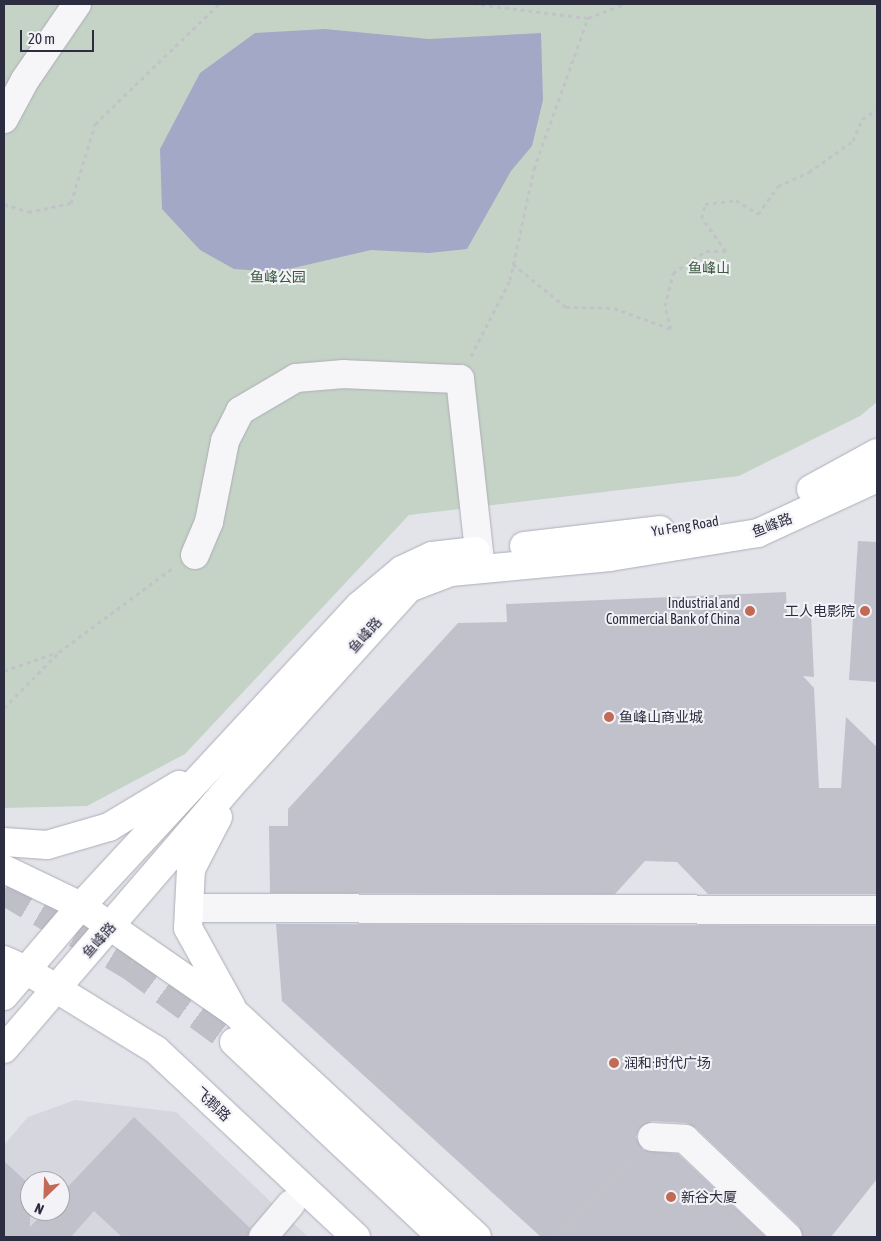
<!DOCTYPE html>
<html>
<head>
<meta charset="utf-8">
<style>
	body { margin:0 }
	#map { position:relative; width:881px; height:1241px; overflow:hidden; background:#e3e4ea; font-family:"Asap Condensed","Noto Sans SC",sans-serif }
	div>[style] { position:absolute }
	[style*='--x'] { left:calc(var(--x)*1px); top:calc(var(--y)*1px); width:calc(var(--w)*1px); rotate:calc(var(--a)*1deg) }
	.built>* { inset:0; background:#d6d6df }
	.green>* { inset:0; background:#c5d3c6 }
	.water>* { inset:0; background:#a2a8c6 }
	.building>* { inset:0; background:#c1c1cc }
	.major-tunnel>* { height:28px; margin-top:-14px; transform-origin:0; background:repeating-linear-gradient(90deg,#bfbfc8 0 28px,transparent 0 42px) }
	.path>* { height:3px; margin-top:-1.5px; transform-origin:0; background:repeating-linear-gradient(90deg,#c2c2c9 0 4px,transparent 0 8px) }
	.roads { filter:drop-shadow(0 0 1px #acadb7) drop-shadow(0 0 1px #acadb7) }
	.minor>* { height:28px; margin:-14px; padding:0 14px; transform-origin:14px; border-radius:14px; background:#f6f6f9 }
	.major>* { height:28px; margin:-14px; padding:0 14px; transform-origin:14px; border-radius:14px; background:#fff }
	.dots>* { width:14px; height:14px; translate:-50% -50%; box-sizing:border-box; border:2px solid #f3f3f7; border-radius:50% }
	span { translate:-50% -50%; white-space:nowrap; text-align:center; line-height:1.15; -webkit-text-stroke:4px #f3f3f7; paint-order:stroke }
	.park-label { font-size:14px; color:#3b5b40 }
	.street-label { font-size:14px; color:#2d2d41 }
	.poi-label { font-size:14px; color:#2d2d41 }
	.right { translate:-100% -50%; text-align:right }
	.left { translate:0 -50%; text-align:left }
	.frame { position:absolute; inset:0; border:5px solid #2d2d41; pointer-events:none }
	.north { position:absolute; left:20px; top:1171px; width:50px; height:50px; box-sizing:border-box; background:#f3f3f7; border:1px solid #a4a4ae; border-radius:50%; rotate:204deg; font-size:14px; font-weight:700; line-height:20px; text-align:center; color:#2d2d41 }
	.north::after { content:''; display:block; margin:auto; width:18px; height:22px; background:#c16a56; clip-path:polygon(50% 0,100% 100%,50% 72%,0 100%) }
	.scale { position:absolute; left:20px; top:30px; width:74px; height:22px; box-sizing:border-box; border:2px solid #2d2d41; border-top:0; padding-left:6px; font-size:15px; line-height:18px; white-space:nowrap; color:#2d2d41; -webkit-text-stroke:4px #f3f3f7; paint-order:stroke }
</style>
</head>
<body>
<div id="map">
	<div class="built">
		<i style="clip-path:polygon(evenodd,75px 1100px,176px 1112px,308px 1237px,4px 1237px,4px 1145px,28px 1117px,75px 1100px,30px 1181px,60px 1181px,60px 1211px,30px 1211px,30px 1181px)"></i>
	</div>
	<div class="green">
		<i style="clip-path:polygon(4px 4px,877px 4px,877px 402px,860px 416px,739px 476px,409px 515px,185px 754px,87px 806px,4px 808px)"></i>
	</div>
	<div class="water">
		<i style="clip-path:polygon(325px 29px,429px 39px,541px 33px,543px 100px,532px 146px,511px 171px,467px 249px,429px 253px,371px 250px,276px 272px,234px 269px,200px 250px,162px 209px,160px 149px,200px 73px,255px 33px)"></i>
	</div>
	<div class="building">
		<i style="clip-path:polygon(858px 541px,877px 542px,877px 682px,849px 680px)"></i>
		<i style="clip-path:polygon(786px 592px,787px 615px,811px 614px,814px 677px,803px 676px,814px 688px,819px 788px,841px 788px,846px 717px,877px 747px,877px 894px,708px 894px,677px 862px,645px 861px,615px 894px,270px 893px,269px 826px,288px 826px,288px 809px,458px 623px,507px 622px,506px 604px)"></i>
		<i style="clip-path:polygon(276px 924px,877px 926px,877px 1179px,831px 1237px,803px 1237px,799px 1226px,696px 1128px,686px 1123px,652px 1121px,639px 1129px,636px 1137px,643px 1150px,678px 1154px,766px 1237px,541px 1237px,282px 1001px)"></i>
		<i style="clip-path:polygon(134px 1117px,250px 1228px,248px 1237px,122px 1237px,94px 1211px,71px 1237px,4px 1237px,4px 1161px,30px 1185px,30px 1227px,45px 1211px,60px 1211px,60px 1195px)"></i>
	</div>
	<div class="major-tunnel">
		<i style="--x:4;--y:891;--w:147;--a:30.8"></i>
		<i style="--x:130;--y:966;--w:129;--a:36.2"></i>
	</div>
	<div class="path">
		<i style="--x:588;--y:18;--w:40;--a:-21"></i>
		<i style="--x:4;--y:204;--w:25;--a:18"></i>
		<i style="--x:28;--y:212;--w:44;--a:-11.8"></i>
		<i style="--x:71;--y:203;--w:83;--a:-73.1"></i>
		<i style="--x:95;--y:124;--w:173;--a:-44.1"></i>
		<i style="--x:513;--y:264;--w:68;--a:39.1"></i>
		<i style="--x:566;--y:307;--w:48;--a:1.2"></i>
		<i style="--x:614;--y:308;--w:61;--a:20.2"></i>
		<i style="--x:671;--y:329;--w:24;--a:-105"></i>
		<i style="--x:665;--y:306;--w:34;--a:-76"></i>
		<i style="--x:673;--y:273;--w:40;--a:-34"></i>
		<i style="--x:706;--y:251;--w:20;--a:0"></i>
		<i style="--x:726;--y:251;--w:41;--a:-126"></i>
		<i style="--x:702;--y:218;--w:14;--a:-78"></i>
		<i style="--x:705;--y:204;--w:31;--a:-7"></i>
		<i style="--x:736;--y:200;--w:26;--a:32"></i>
		<i style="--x:758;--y:214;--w:34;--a:-54"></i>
		<i style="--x:778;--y:186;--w:34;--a:-24"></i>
		<i style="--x:809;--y:172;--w:54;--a:-35.2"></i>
		<i style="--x:853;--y:141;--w:24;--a:-68"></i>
		<i style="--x:862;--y:119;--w:17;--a:-31"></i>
		<i style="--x:471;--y:356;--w:85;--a:-62.8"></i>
		<i style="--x:510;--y:280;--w:114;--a:-77.8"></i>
		<i style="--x:534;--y:169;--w:160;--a:-70.3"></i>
		<i style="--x:588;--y:18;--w:113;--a:-172.9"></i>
		<i style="--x:4;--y:671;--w:57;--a:-19.4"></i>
		<i style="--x:4;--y:708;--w:78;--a:-45.5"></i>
		<i style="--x:59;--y:652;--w:143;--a:-36.5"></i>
		<i style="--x:557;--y:1237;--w:112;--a:-46.1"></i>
	</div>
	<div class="roads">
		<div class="minor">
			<i style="--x:4;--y:119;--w:44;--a:-61.7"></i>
			<i style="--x:25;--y:80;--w:92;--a:-55.6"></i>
			<i style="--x:195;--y:555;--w:36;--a:-67"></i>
			<i style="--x:209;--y:522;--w:83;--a:-78.8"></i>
			<i style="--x:225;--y:441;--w:34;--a:-63"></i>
			<i style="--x:240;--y:411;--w:65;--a:-30.5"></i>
			<i style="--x:296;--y:378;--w:48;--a:-4.8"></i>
			<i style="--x:344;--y:374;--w:116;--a:2.5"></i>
			<i style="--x:460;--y:379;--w:191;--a:83.7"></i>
			<i style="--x:189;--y:908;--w:688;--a:0.17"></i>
			<i style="--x:652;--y:1137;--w:33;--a:3"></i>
			<i style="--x:685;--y:1139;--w:142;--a:43.6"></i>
			<i style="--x:263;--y:1237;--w:43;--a:-49.7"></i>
		</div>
		<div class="major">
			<i style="--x:811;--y:489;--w:75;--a:-28.6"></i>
			<i style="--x:524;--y:546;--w:137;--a:-6.7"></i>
			<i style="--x:218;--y:817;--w:59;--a:117.4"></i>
			<i style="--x:191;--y:869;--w:59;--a:92.9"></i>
			<i style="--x:188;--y:928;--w:89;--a:61.1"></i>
			<i style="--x:4;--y:842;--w:43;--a:4"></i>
			<i style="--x:47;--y:845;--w:65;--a:-16.2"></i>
			<i style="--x:109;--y:827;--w:82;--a:-31"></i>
			<i style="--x:4;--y:869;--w:85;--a:25.7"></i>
			<i style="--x:81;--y:906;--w:186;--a:34.7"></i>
			<i style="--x:234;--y:1012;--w:331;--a:42.8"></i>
			<i style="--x:4;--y:960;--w:24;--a:24"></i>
			<i style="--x:26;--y:970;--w:153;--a:31.6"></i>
			<i style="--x:156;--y:1050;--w:274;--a:43.1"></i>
			<i style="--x:4;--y:996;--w:118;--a:-49.5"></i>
			<i style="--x:81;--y:906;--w:409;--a:-47.2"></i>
			<i style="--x:359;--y:606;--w:56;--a:-39.9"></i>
			<i style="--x:402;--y:570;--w:33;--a:-25"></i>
			<i style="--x:432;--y:556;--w:44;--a:-6.5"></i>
			<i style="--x:234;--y:1042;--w:285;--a:43.2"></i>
			<i style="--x:4;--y:1049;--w:360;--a:-49.3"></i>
			<i style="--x:239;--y:776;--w:253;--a:-47.9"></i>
			<i style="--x:409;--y:588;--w:45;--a:-20.9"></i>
			<i style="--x:451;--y:572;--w:160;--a:-5.4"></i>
			<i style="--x:610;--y:557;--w:150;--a:-9.2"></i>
			<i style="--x:758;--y:533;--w:131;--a:-24.8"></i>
		</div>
	</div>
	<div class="dots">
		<i style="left:750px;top:611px;background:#c16a56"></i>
		<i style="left:865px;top:611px;background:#c16a56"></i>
		<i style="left:609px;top:717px;background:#c16a56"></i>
		<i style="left:614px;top:1063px;background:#c16a56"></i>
		<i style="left:671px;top:1197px;background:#c16a56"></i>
	</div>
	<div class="park-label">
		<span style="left:709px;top:268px">鱼峰山</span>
		<span style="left:278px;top:277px">鱼峰公园</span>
	</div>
	<div class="street-label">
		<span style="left:772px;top:525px;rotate:-21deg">鱼峰路</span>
		<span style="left:685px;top:526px;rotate:-9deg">Yu Feng Road</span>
		<span style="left:365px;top:635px;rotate:-49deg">鱼峰路</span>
		<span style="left:99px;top:940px;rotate:-49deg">鱼峰路</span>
		<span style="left:213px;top:1104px;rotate:43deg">飞鹅路</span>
	</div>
	<div class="poi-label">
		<span class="right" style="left:740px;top:611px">Industrial and<br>Commercial Bank of China</span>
		<span class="right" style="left:855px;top:611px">工人电影院</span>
		<span class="left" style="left:619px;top:717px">鱼峰山商业城</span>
		<span class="left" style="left:624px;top:1063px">润和·时代广场</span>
		<span class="left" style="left:681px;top:1197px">新谷大厦</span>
	</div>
	<div class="frame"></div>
	<div class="north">N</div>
	<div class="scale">20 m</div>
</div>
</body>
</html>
